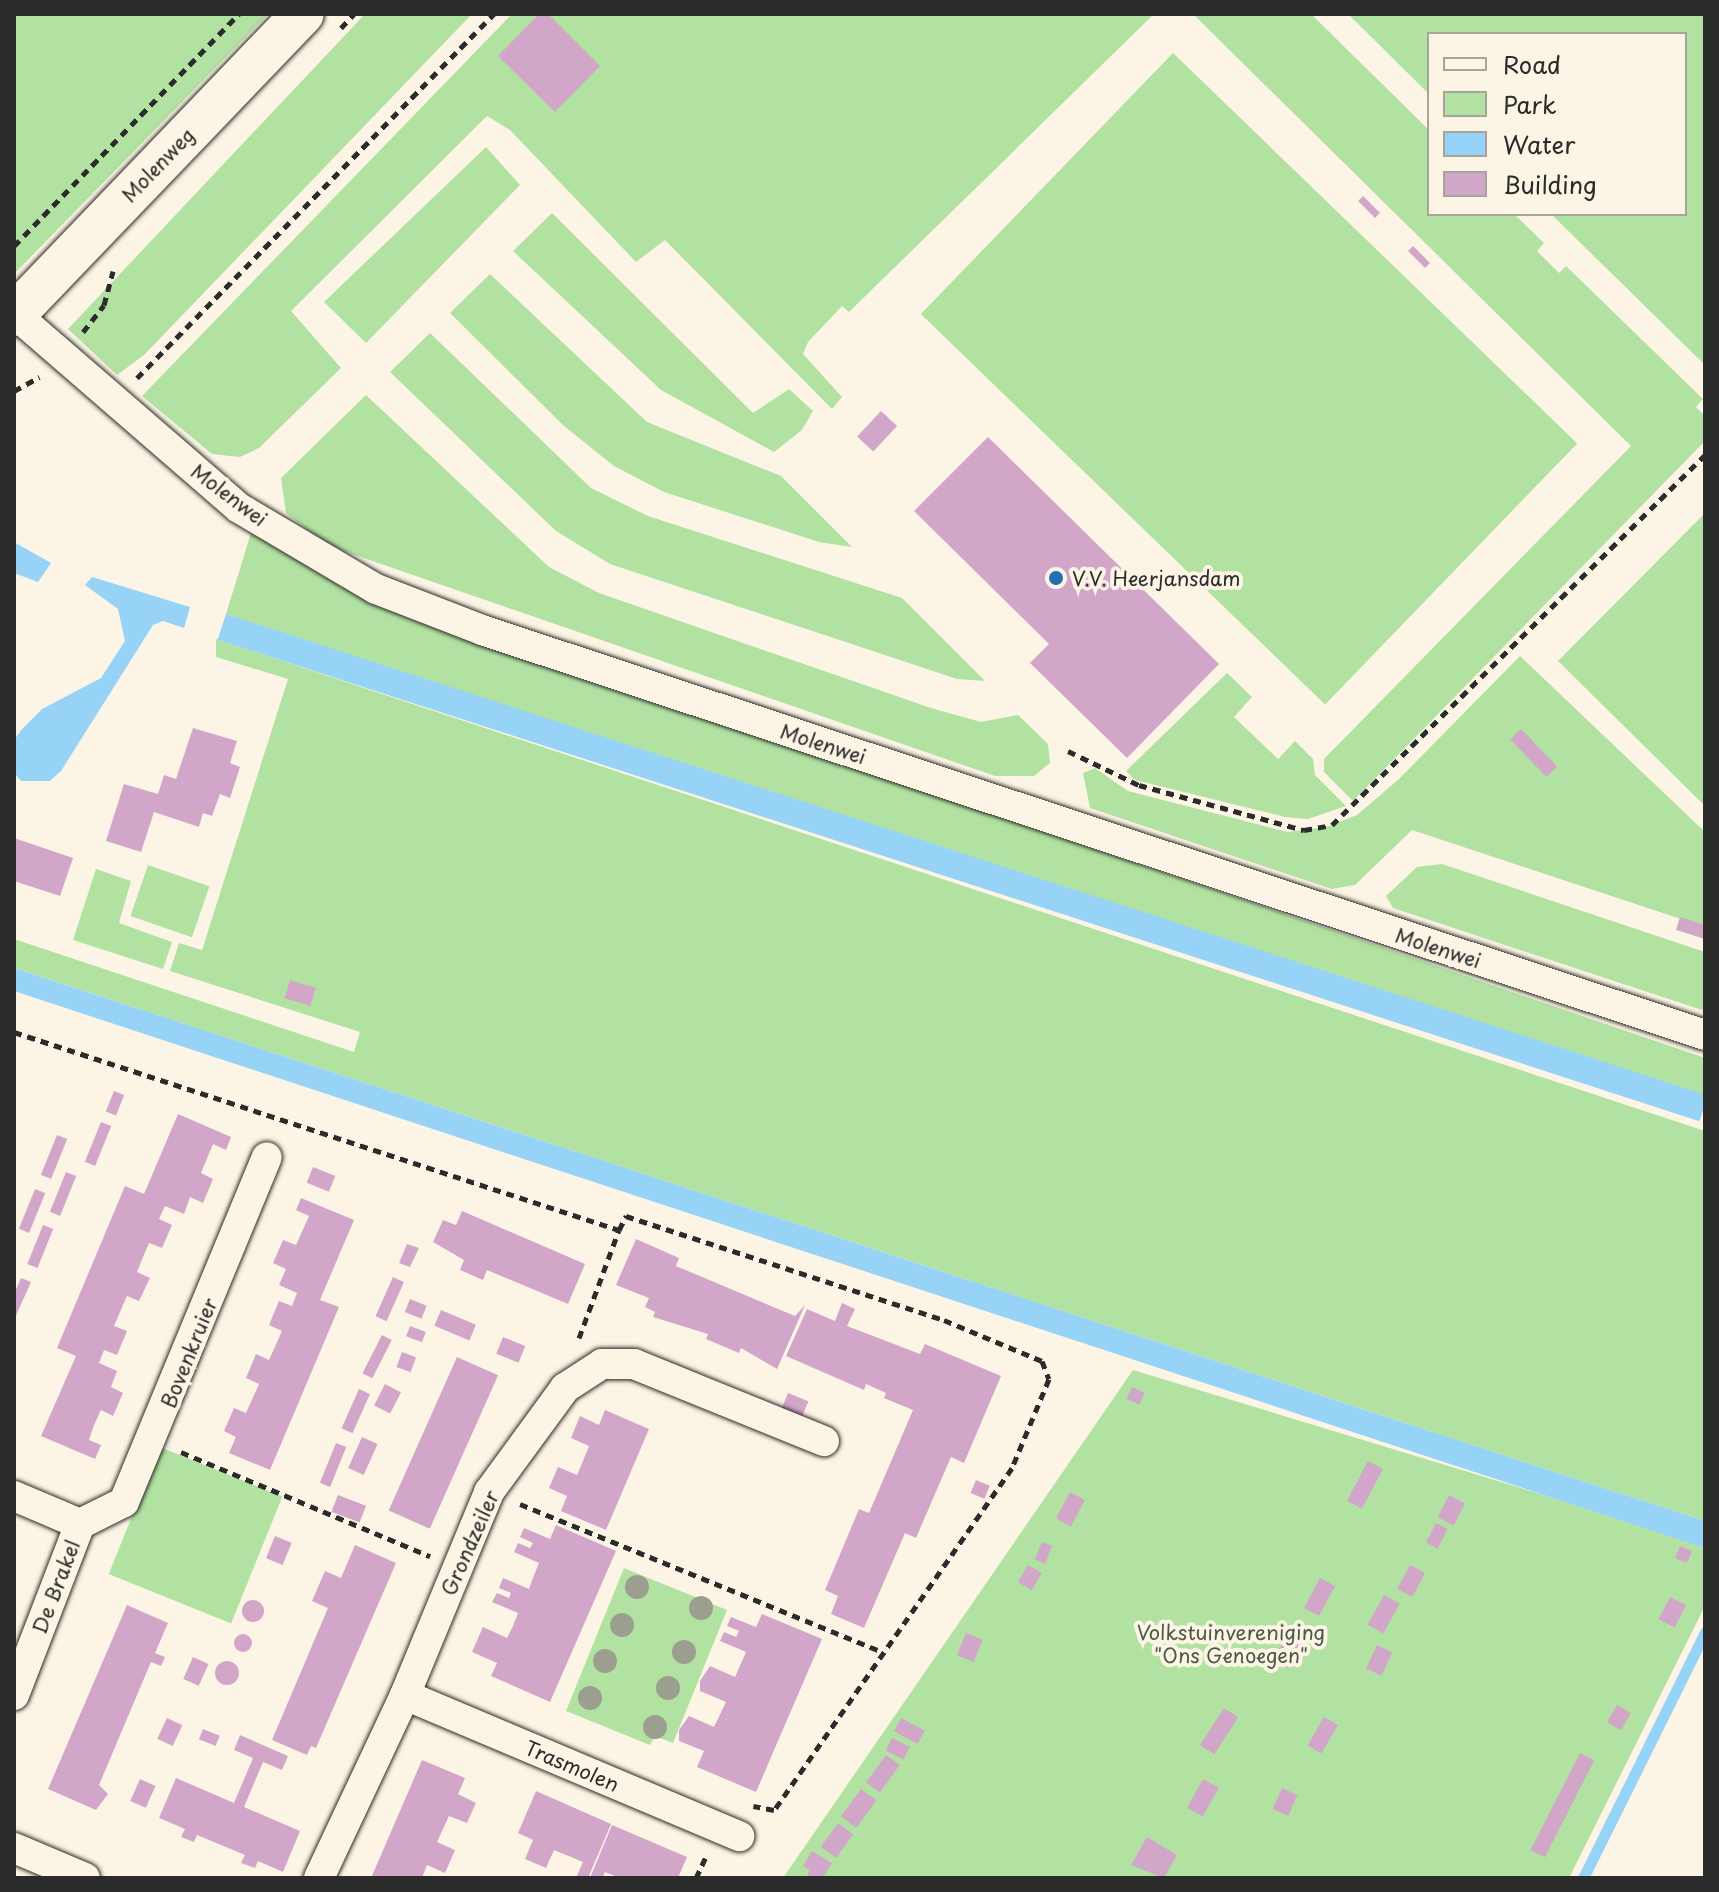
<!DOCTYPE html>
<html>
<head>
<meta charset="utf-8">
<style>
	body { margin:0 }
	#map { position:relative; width:1719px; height:1892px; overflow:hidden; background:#fcf5e5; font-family:"Playpen Sans",sans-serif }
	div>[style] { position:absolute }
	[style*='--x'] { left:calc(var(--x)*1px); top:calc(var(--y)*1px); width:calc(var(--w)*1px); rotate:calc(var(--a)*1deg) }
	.green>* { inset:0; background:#b2e2a1; transform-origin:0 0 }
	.water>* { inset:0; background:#97d3f7; transform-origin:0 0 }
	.stream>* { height:11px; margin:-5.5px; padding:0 5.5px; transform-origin:5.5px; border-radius:5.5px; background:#97d3f7 }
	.building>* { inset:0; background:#d2a6c9; transform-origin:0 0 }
	.round { border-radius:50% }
	.path>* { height:5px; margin-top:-2.5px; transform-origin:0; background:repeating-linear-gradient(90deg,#2b2b2b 0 8px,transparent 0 14px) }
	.roads { filter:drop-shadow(0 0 2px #2b2b2b) drop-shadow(0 0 2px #2b2b2b) }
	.minor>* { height:30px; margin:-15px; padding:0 15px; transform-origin:15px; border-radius:15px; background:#fcf5e5 }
	.secondary>* { height:42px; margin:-21px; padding:0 21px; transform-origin:21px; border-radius:21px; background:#fcf5e5 }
	.trees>* { width:24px; height:24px; margin:-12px; border-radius:50%; background:#9c9f8f }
	.dots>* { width:22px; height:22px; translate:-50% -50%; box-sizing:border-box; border:4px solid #fcf5e5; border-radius:50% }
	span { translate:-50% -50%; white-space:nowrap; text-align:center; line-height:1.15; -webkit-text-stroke:8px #fcf5e5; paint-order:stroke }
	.street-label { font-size:20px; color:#2b2b2b }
	.poi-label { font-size:20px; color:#2b2b2b }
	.left { translate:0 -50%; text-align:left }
	.park-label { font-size:20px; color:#4d5948 }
	.frame { position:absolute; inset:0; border:16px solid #2b2b2b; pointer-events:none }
	.legend { position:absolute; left:1427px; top:32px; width:260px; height:184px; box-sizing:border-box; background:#fcf5e5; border:2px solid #a8a49b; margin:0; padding:10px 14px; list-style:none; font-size:24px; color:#2b2b2b }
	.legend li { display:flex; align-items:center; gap:16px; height:40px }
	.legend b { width:40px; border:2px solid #a8a49b }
</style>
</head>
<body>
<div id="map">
	<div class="green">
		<i style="clip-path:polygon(14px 14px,268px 14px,14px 274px)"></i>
		<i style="clip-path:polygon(365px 14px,472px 14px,144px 355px,117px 375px,68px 329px)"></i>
		<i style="clip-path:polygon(512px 14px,1154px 14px,849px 312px,842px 306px,808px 342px,803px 354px,842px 397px,832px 409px,665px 240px,636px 262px,510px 130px,487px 116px,291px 311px,341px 368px,259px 448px,240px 457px,212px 454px,142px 396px)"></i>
		<i style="clip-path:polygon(1193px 14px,1311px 14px,1429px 130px,1429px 214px,1514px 214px,1544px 243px,1537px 251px,1559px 273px,1566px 266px,1703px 399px,1696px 407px,1705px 416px,1705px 441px,1353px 801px,1324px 772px,1324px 759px,1631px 446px)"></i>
		<i style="clip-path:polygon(1348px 14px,1705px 14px,1705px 365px,1551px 214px,1685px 214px,1685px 34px,1429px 34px,1429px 94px)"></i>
		<i style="left:1173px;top:53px;width:562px;height:363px;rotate:44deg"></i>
		<i style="clip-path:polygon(486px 147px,520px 185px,366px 343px,324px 302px)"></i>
		<i style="clip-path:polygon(552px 213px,753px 413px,789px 389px,813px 411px,802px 430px,774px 452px,661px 390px,513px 251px)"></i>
		<i style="clip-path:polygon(490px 274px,647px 422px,781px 476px,852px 547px,819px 542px,664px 492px,614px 466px,564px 426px,450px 313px)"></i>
		<i style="clip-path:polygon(430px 333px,591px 488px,648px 516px,902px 598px,985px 681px,957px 679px,610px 564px,556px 531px,390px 372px)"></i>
		<i style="clip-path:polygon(366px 395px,549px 567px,599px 593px,931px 708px,981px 722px,1018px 715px,1048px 744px,1050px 763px,1034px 776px,995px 776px,329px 546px,286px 513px,281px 478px)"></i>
		<i style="clip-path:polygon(1705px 513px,1705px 806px,1558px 661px)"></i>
		<i style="clip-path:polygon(251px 533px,361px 598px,1705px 1058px,1705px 1104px,226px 614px)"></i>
		<i style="clip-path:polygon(216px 639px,1705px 1131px,1705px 1521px,14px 968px,14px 939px,354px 1052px,360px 1032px,170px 971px,179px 943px,202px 950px,288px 679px,216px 657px)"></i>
		<i style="clip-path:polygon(1520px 656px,1705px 832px,1705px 927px,1412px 830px,1355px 885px,1332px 889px,1090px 808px,1083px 773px,1095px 768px,1128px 791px,1288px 832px,1326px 827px,1357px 815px,1399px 779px)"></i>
		<i style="clip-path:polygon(1227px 673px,1252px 697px,1234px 717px,1278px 759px,1295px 741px,1313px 759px,1315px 775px,1346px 806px,1308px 819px,1285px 817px,1135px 780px,1126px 771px)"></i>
		<i style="clip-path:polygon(1442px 864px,1705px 952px,1705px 1011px,1393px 908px,1386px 896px,1417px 867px)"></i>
		<i style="left:148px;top:865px;width:65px;height:54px;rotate:19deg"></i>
		<i style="clip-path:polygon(96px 869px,131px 881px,119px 923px,172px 942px,163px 969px,73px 940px)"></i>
		<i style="clip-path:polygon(1133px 1370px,1705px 1544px,1705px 1606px,1569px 1878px,783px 1878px)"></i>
		<i style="left:160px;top:1447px;width:132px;height:137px;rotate:22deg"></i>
		<i style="clip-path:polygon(624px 1568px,727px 1610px,673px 1743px,655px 1736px,650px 1745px,566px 1711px)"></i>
	</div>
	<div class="water">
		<i style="clip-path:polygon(14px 542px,51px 563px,38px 582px,14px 573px)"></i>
		<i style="clip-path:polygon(92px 577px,190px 607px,184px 628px,163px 621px,153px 625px,61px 771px,50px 781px,21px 781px,14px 773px,14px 740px,22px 729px,42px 709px,101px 678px,125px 641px,118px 609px,85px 585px)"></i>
		<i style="left:226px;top:614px;width:1558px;height:27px;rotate:18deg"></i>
		<i style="clip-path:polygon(14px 968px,1705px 1521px,1705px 1548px,14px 991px)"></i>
	</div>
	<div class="stream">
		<i style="--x:1583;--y:1878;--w:275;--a:-63.6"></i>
	</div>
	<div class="building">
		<i style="clip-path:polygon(539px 14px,548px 14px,600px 66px,555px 112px,498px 56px)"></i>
		<i style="left:1363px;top:196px;width:24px;height:7px;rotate:45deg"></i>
		<i style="left:1413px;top:246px;width:24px;height:7px;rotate:45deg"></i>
		<i style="left:881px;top:411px;width:22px;height:35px;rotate:43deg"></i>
		<i style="clip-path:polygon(988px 437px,1219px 664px,1127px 758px,1030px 663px,1049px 644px,914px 511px)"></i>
		<i style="clip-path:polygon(193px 728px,237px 741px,230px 763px,240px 767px,230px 798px,220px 794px,212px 816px,203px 813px,199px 827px,154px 812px,141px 852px,106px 841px,124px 784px,158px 794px,164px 775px,176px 779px)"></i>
		<i style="left:1521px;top:729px;width:52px;height:15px;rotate:46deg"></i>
		<i style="clip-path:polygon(14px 838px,73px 858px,60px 896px,14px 881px)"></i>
		<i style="clip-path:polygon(1680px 917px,1705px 925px,1705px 939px,1676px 930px)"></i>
		<i style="left:290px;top:980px;width:27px;height:19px;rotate:17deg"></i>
		<i style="left:114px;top:1091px;width:11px;height:22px;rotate:22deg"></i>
		<i style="clip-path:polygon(178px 1114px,231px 1137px,226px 1150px,213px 1144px,201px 1173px,213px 1179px,203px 1203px,190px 1197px,184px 1214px,165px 1206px,159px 1219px,172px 1225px,162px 1248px,149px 1243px,143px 1257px,137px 1272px,150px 1278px,139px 1301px,127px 1296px,114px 1326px,127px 1331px,117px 1355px,104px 1350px,99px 1363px,117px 1371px,111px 1387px,123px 1393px,113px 1416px,101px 1410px,94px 1425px,89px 1440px,101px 1445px,95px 1459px,41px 1436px,76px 1356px,57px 1348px,125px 1186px,144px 1194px)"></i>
		<i style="left:101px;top:1122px;width:11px;height:43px;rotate:22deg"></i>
		<i style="left:57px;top:1135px;width:11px;height:43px;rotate:22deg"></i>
		<i style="left:313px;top:1167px;width:24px;height:17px;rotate:22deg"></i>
		<i style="left:66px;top:1172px;width:11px;height:43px;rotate:22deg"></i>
		<i style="left:35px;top:1189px;width:11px;height:43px;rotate:22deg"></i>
		<i style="clip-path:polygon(301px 1198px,354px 1220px,320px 1300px,339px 1307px,270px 1470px,229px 1453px,236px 1437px,224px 1431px,234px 1408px,246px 1413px,259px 1384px,246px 1378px,256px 1354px,269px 1360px,282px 1331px,269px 1325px,279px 1301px,292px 1306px,297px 1293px,279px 1285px,286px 1269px,273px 1263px,283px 1240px,296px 1245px,309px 1216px,296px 1210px)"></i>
		<i style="clip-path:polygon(462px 1211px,585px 1264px,568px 1304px,487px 1270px,483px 1280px,460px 1270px,464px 1260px,433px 1242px,443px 1220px,456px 1225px)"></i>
		<i style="left:43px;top:1225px;width:11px;height:42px;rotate:22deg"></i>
		<i style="clip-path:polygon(636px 1239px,679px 1258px,676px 1266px,795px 1316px,805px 1305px,777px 1369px,741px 1348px,739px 1353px,706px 1339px,708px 1334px,653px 1317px,655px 1312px,645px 1307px,649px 1298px,616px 1285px)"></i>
		<i style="clip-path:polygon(407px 1244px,419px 1248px,410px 1267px,399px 1263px)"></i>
		<i style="left:393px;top:1277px;width:12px;height:43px;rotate:24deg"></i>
		<i style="clip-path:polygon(21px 1278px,31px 1282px,14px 1320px,14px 1294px)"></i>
		<i style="left:410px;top:1299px;width:18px;height:14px;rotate:22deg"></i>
		<i style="clip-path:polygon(842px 1303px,855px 1309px,847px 1326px,920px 1354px,925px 1344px,1001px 1376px,964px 1463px,951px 1457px,916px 1538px,905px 1533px,864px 1628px,831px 1614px,838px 1596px,825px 1590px,859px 1509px,869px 1513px,913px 1410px,884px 1398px,886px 1393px,866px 1384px,864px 1390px,786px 1356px,807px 1309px,835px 1321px)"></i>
		<i style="left:441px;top:1310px;width:38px;height:17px;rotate:23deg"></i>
		<i style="left:410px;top:1326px;width:17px;height:11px;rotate:21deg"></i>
		<i style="left:382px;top:1335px;width:11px;height:43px;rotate:27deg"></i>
		<i style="left:503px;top:1337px;width:24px;height:18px;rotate:22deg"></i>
		<i style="left:402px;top:1352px;width:15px;height:16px;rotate:20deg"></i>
		<i style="left:457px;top:1357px;width:45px;height:168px;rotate:24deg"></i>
		<i style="left:385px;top:1384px;width:18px;height:24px;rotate:27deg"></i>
		<i style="left:1132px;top:1387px;width:14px;height:13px;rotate:25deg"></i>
		<i style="left:359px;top:1389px;width:12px;height:43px;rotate:24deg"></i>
		<i style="left:788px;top:1393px;width:22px;height:16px;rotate:22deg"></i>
		<i style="clip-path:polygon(605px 1410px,649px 1429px,606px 1530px,561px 1511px,567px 1496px,549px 1488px,558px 1467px,577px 1475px,583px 1461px,589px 1446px,571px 1438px,580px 1416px,599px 1425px)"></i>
		<i style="left:362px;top:1437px;width:17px;height:34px;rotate:24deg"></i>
		<i style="left:336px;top:1443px;width:11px;height:43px;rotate:22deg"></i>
		<i style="left:1368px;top:1461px;width:17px;height:45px;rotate:28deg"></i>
		<i style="left:976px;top:1480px;width:15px;height:14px;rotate:23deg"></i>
		<i style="left:1070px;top:1492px;width:17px;height:30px;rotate:28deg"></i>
		<i style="left:338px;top:1495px;width:30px;height:18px;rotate:21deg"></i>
		<i style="left:1449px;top:1495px;width:18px;height:25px;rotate:27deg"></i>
		<i style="left:1436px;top:1523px;width:13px;height:22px;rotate:27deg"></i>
		<i style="clip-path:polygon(556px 1525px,616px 1551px,550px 1702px,491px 1676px,497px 1663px,472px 1652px,483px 1627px,507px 1638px,513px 1626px,518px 1613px,492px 1602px,497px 1593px,509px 1598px,511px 1593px,499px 1588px,503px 1578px,529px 1589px,534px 1575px,539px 1563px,514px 1552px,518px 1543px,530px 1548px,533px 1543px,520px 1537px,524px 1528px,550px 1539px)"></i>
		<i style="left:275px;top:1536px;width:18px;height:24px;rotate:22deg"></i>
		<i style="left:1042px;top:1542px;width:11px;height:19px;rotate:22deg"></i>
		<i style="clip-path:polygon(355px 1545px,396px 1563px,316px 1748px,311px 1746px,307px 1755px,272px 1740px,328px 1608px,312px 1601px,325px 1571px,341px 1578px)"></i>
		<i style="left:1680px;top:1546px;width:13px;height:13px;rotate:23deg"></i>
		<i style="left:1028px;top:1565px;width:16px;height:20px;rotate:30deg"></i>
		<i style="left:1410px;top:1565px;width:17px;height:27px;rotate:28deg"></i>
		<i style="left:1320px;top:1578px;width:17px;height:34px;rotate:28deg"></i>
		<i style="left:1384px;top:1595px;width:18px;height:34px;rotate:29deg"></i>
		<i style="left:1670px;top:1597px;width:18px;height:25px;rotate:27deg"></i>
		<i class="round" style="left:242px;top:1600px;width:22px;height:22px"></i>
		<i style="clip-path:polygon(127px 1605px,168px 1623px,155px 1653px,165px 1657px,161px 1666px,151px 1662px,99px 1785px,108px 1794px,96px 1810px,48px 1789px)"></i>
		<i style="clip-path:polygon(762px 1614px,822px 1639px,756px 1792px,697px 1767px,704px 1751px,679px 1741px,679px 1730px,689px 1716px,714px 1727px,726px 1702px,700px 1691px,700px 1681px,710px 1666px,735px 1677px,746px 1652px,720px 1641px,724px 1632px,736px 1637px,739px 1631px,727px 1626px,731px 1617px,756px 1627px)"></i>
		<i style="left:1290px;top:1631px;width:17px;height:33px;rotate:31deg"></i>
		<i style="left:966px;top:1633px;width:18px;height:24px;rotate:22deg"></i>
		<i class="round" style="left:234px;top:1634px;width:18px;height:18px"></i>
		<i style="left:1377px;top:1645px;width:17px;height:26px;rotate:25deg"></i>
		<i style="left:193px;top:1657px;width:17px;height:24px;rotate:24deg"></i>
		<i class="round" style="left:215px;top:1661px;width:24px;height:24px"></i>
		<i style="left:1617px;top:1705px;width:16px;height:20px;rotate:30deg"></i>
		<i style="left:1224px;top:1708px;width:17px;height:44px;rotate:33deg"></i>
		<i style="left:1324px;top:1717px;width:16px;height:33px;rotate:30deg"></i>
		<i style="left:167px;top:1718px;width:17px;height:23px;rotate:25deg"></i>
		<i style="left:901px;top:1718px;width:27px;height:15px;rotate:28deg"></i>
		<i style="left:203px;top:1729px;width:18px;height:11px;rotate:22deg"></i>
		<i style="clip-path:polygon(240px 1735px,288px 1756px,282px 1770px,263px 1762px,244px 1807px,300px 1831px,283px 1872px,258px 1861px,255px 1868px,241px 1863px,245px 1855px,197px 1835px,194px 1842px,181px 1837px,185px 1829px,159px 1818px,176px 1778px,234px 1803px,253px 1758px,234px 1750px)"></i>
		<i style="left:892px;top:1738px;width:20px;height:14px;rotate:27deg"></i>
		<i style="left:1580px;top:1753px;width:16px;height:109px;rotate:27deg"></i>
		<i style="left:886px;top:1755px;width:17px;height:34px;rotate:36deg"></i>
		<i style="clip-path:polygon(422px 1760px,465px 1778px,458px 1794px,476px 1803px,467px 1823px,449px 1816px,437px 1842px,455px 1850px,445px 1873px,427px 1865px,422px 1878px,371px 1878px)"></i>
		<i style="left:140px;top:1779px;width:17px;height:24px;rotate:24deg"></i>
		<i style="left:1203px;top:1779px;width:18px;height:33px;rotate:29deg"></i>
		<i style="left:1282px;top:1788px;width:17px;height:23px;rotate:24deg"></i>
		<i style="left:861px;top:1789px;width:19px;height:34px;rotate:36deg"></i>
		<i style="clip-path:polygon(536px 1791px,611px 1824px,588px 1878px,576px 1878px,583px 1862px,554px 1850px,546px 1868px,525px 1859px,533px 1840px,518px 1833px)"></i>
		<i style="left:838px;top:1823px;width:19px;height:29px;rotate:36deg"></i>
		<i style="clip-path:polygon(612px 1825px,687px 1857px,678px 1878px,620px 1878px,605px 1872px,602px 1878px,590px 1878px)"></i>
		<i style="clip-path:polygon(1147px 1837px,1177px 1855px,1164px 1878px,1131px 1865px)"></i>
		<i style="clip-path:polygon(812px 1851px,832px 1863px,823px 1878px,806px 1878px,810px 1870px,803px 1866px)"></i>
	</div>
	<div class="path">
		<i style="--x:341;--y:28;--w:19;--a:-47"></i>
		<i style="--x:14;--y:246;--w:323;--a:-45.9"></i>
		<i style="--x:83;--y:332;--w:34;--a:-52"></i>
		<i style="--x:104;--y:305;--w:35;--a:-75"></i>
		<i style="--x:137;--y:378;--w:510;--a:-45.56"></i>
		<i style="--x:14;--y:391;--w:29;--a:-29"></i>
		<i style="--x:1068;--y:751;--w:79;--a:25.6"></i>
		<i style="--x:1139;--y:785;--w:171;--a:15.3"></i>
		<i style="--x:1304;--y:830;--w:28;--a:-10"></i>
		<i style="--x:1332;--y:825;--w:525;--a:-44.77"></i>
		<i style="--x:14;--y:1032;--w:637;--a:18.12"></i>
		<i style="--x:619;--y:1230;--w:16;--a:-63"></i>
		<i style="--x:626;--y:1216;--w:335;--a:18.1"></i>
		<i style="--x:944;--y:1320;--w:106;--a:22.7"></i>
		<i style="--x:1042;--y:1361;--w:19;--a:69"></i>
		<i style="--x:1049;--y:1379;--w:96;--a:112.6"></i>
		<i style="--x:1012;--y:1468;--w:417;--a:124.8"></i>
		<i style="--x:774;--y:1810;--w:21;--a:-169"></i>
		<i style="--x:579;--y:1338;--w:115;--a:-69.7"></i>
		<i style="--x:181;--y:1452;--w:270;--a:22.7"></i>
		<i style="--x:520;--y:1504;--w:391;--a:22.2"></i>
		<i style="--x:696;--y:1878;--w:23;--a:-65"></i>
	</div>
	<div class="roads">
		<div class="minor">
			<i style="--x:15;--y:314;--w:296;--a:40.9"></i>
			<i style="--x:239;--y:508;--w:159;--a:30.6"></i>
			<i style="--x:376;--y:589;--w:114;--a:21.1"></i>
			<i style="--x:482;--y:630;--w:1288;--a:18.32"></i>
			<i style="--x:14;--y:1496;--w:72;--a:23"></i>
			<i style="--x:80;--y:1524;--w:49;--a:-26.6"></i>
			<i style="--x:124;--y:1502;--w:373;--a:-67.5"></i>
			<i style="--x:14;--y:1695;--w:183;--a:-68.9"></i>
			<i style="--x:405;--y:1695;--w:363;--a:22.9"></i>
			<i style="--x:14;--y:1848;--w:77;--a:22.9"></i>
			<i style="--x:319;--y:1878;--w:202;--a:-64.8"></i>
			<i style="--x:405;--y:1695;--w:220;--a:-67.5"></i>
			<i style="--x:489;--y:1492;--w:129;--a:-53.8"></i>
			<i style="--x:565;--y:1388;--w:44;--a:-33"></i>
			<i style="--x:602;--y:1364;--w:32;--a:0"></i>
			<i style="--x:634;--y:1364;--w:205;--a:22.1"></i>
		</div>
		<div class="secondary">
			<i style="--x:14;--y:315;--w:417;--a:-46.2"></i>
		</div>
	</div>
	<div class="trees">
		<i style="left:637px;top:1587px"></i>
		<i style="left:701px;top:1608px"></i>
		<i style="left:622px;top:1625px"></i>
		<i style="left:684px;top:1652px"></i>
		<i style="left:605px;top:1661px"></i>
		<i style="left:668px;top:1688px"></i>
		<i style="left:590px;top:1698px"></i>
		<i style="left:655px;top:1727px"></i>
	</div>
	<div class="dots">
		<i style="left:1056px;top:578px;background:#1f6fb2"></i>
	</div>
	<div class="street-label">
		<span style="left:158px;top:165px;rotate:-46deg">Molenweg</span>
		<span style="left:229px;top:495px;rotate:37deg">Molenwei</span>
		<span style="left:823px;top:744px;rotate:18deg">Molenwei</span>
		<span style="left:1438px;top:948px;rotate:18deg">Molenwei</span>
		<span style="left:189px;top:1353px;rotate:-68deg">Bovenkruier</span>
		<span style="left:470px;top:1543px;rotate:-66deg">Grondzeiler</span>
		<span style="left:56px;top:1587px;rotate:-69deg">De Brakel</span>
		<span style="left:572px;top:1766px;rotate:23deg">Trasmolen</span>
	</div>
	<div class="poi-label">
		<span class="left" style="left:1072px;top:578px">V.V. Heerjansdam</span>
	</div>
	<div class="park-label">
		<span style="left:1231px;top:1644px">Volkstuinvereniging<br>"Ons Genoegen"</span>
	</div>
	<div class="frame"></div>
	<ul class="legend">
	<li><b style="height:10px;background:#fcf5e5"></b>Road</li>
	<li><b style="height:22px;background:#b2e2a1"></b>Park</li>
	<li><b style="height:22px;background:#97d3f7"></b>Water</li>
	<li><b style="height:22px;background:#d2a6c9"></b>Building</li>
	</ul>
</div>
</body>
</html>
